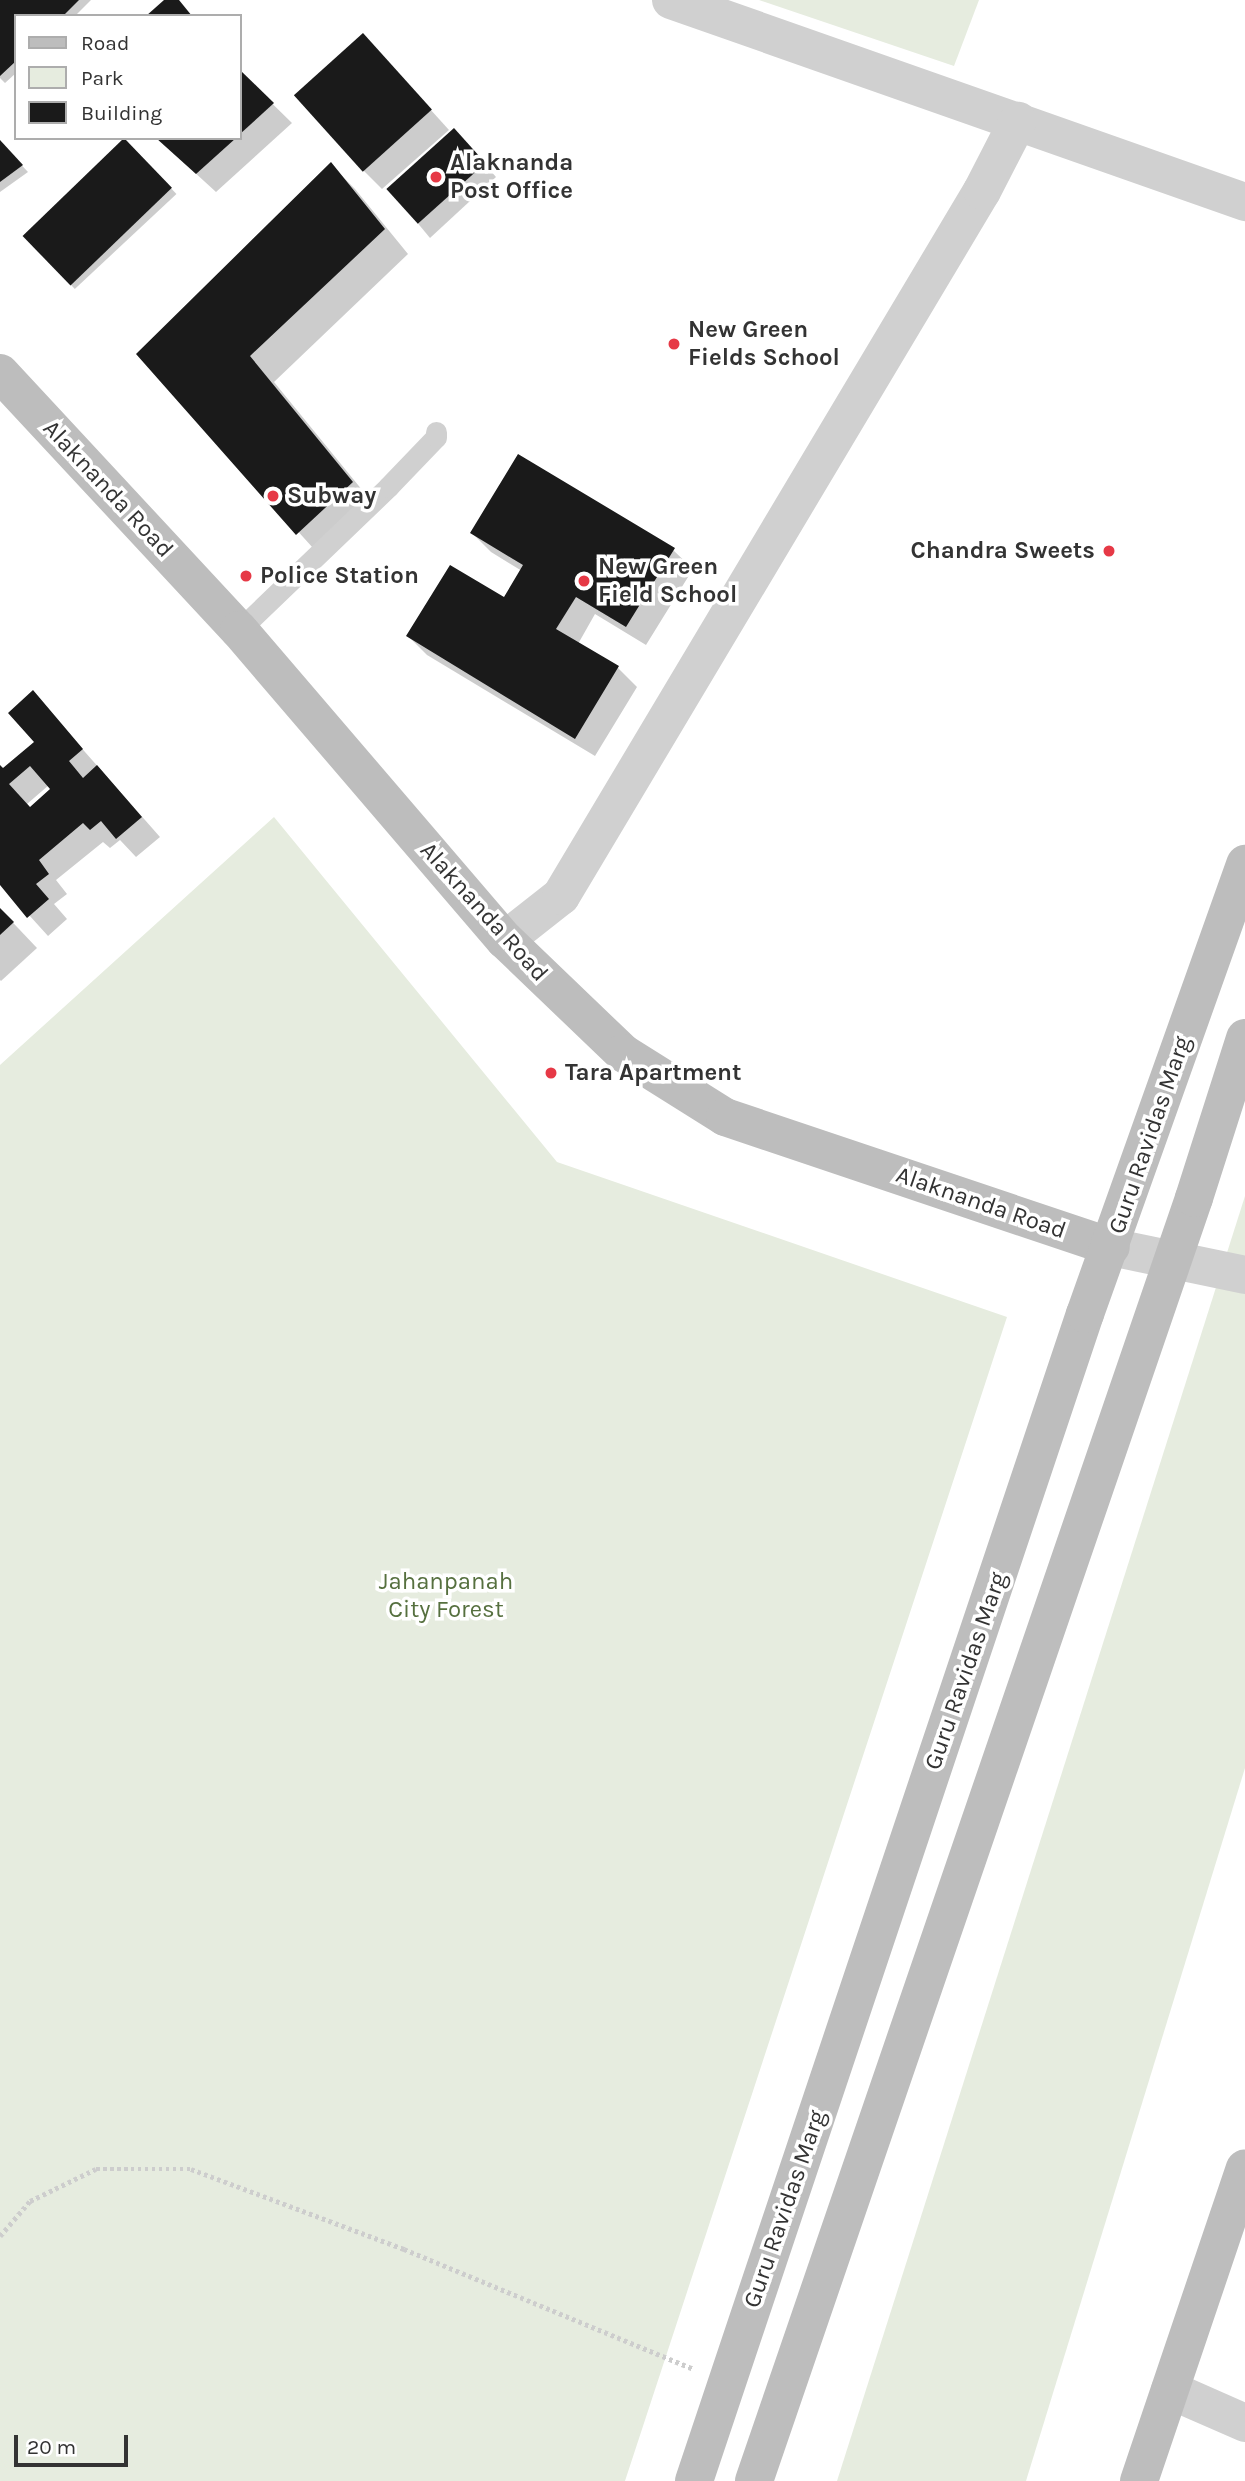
<!DOCTYPE html>
<html>
<head>
<meta charset="utf-8">
<style>
	body { margin:0 }
	#map { position:relative; width:1245px; height:2481px; overflow:hidden; background:#fff; font-family:Karla,sans-serif }
	div>[style] { position:absolute }
	[style*='--x'] { left:calc(var(--x)*1px); top:calc(var(--y)*1px); width:calc(var(--w)*1px); rotate:calc(var(--a)*1deg) }
	.green>* { inset:0; background:#e6ecdf }
	.shadow>* { inset:0; background:#0003; transform-origin:0 0 }
	.building>* { inset:0; background:#1a1a1a; transform-origin:0 0 }
	.path>* { height:4.5px; margin-top:-2.25px; transform-origin:0; background:repeating-linear-gradient(90deg,#cdcdcd 0 3.5px,transparent 0 7px) }
	.lane>* { height:21px; margin:-10.5px; padding:0 10.5px; transform-origin:10.5px; border-radius:10.5px; background:#d0d0d0 }
	.street>* { height:38px; margin:-19px; padding:0 19px; transform-origin:19px; border-radius:19px; background:#d0d0d0 }
	.secondary>* { height:38px; margin:-19px; padding:0 19px; transform-origin:19px; border-radius:19px; background:#bdbdbd }
	.dots>* { width:19px; height:19px; translate:-50% -50%; box-sizing:border-box; border:4px solid #fff; border-radius:50% }
	span { translate:-50% -50%; white-space:nowrap; text-align:center; line-height:1.15; -webkit-text-stroke:7px #fff; paint-order:stroke }
	.poi-label { font-size:24px; color:#333; font-weight:700 }
	.left { translate:0 -50%; text-align:left }
	.right { translate:-100% -50%; text-align:right }
	.street-label { font-size:24px; color:#333 }
	.park-label { font-size:24px; color:#56703f }
	.legend { position:absolute; left:14px; top:14px; width:228px; height:126px; box-sizing:border-box; background:#fff; border:2px solid #adadad; margin:0; padding:9px 12px; list-style:none; font-size:21px; color:#333 }
	.legend li { display:flex; align-items:center; gap:14px; height:35px }
	.legend b { width:35px; border:2px solid #adadad }
	.scale { position:absolute; left:14px; top:2435px; width:114px; height:32px; box-sizing:border-box; border:4px solid #333; border-top:0; padding-left:9px; font-size:21px; line-height:24px; white-space:nowrap; color:#333; -webkit-text-stroke:5px #fff; paint-order:stroke }
</style>
</head>
<body>
<div id="map">
	<div class="green">
		<i style="clip-path:polygon(759px 0,979px 0,954px 66px)"></i>
		<i style="clip-path:polygon(274px 817px,557px 1162px,1007px 1317px,625px 2481px,0 2481px,0 1065px)"></i>
		<i style="clip-path:polygon(1245px 1196px,1245px 1768px,1026px 2481px,837px 2481px)"></i>
	</div>
	<div class="shadow">
		<i style="clip-path:polygon(0 0,91px 0,75px 16px,16px 16px,16px 73px,5px 83px,0 78px)"></i>
		<i style="clip-path:polygon(363px 35px,449px 130px,382px 189px,363px 170px)"></i>
		<i style="clip-path:polygon(240px 72px,292px 123px,216px 192px,157px 138px,240px 138px)"></i>
		<i style="left:126px;top:140px;width:74px;height:139px;rotate:47deg"></i>
		<i style="clip-path:polygon(0 142px,28px 172px,0 192px)"></i>
		<i style="clip-path:polygon(467px 143px,496px 177px,430px 238px,391px 191px)"></i>
		<i style="clip-path:polygon(331px 165px,355px 189px,408px 254px,274px 382px,376px 507px,322px 558px,138px 354px)"></i>
		<i style="clip-path:polygon(472px 533px,673px 550px,693px 569px,646px 645px,595px 614px,578px 644px,618px 668px,637px 687px,595px 756px,427px 655px,408px 636px,504px 600px,522px 571px,491px 552px)"></i>
		<i style="clip-path:polygon(evenodd,33px 693px,160px 837px,136px 857px,120px 840px,110px 848px,103px 842px,56px 880px,67px 894px,54px 904px,67px 919px,48px 936px,0 883px,0 767px,3px 770px,36px 743px,33px 693px,49px 785px,53px 790px,31px 809px,27px 804px,49px 785px)"></i>
		<i style="clip-path:polygon(0 909px,37px 948px,1px 981px,0 980px)"></i>
	</div>
	<div class="building">
		<i style="clip-path:polygon(0 0,79px 0,63px 16px,16px 16px,16px 61px,0 76px)"></i>
		<i style="clip-path:polygon(164px 0,179px 0,192px 16px,146px 16px)"></i>
		<i style="left:363px;top:33px;width:103px;height:93px;rotate:48deg"></i>
		<i style="clip-path:polygon(240px 70px,274px 103px,240px 134px)"></i>
		<i style="left:454px;top:128px;width:47px;height:91px;rotate:48deg"></i>
		<i style="left:124px;top:138px;width:69px;height:141px;rotate:46deg"></i>
		<i style="clip-path:polygon(156px 138px,236px 138px,196px 174px)"></i>
		<i style="clip-path:polygon(0 140px,23px 165px,0 182px)"></i>
		<i style="clip-path:polygon(331px 162px,385px 229px,250px 356px,353px 482px,296px 535px,136px 354px)"></i>
		<i style="clip-path:polygon(518px 454px,675px 548px,626px 627px,576px 597px,556px 629px,619px 666px,575px 739px,406px 636px,450px 565px,504px 597px,523px 565px,470px 533px)"></i>
		<i style="clip-path:polygon(evenodd,33px 690px,83px 749px,69px 761px,83px 778px,97px 765px,142px 817px,116px 839px,101px 821px,90px 830px,83px 823px,39px 860px,49px 874px,36px 884px,49px 899px,27px 918px,0 885px,0 765px,3px 768px,34px 742px,8px 713px,33px 690px,30px 766px,50px 789px,30px 807px,9px 784px,30px 766px)"></i>
		<i style="clip-path:polygon(0 908px,14px 922px,0 935px)"></i>
	</div>
	<div class="path">
		<i style="--x:0;--y:2236;--w:46;--a:-49.4"></i>
		<i style="--x:30;--y:2201;--w:73;--a:-25.9"></i>
		<i style="--x:96;--y:2169;--w:95;--a:0"></i>
		<i style="--x:191;--y:2169;--w:228;--a:20.6"></i>
		<i style="--x:404;--y:2249;--w:314;--a:22.5"></i>
	</div>
	<div class="lane">
		<i style="--x:239;--y:630;--w:207;--a:-43.8"></i>
		<i style="--x:388;--y:487;--w:69;--a:-46.2"></i>
		<i style="--x:436;--y:437;--w:5;--a:-90"></i>
	</div>
	<div class="street">
		<i style="--x:671;--y:0;--w:609;--a:19.39"></i>
		<i style="--x:505;--y:940;--w:71;--a:-38.2"></i>
		<i style="--x:561;--y:896;--w:821;--a:-59.16"></i>
		<i style="--x:982;--y:191;--w:79;--a:-62.8"></i>
		<i style="--x:1111;--y:1247;--w:137;--a:11.8"></i>
		<i style="--x:1170;--y:2390;--w:82;--a:23.7"></i>
	</div>
	<div class="secondary">
		<i style="--x:0;--y:373;--w:351;--a:47.1"></i>
		<i style="--x:239;--y:630;--w:408;--a:49.4"></i>
		<i style="--x:505;--y:940;--w:163;--a:43.8"></i>
		<i style="--x:623;--y:1053;--w:120;--a:32.1"></i>
		<i style="--x:725;--y:1117;--w:407;--a:18.6"></i>
		<i style="--x:694;--y:2481;--w:1231;--a:-71.48"></i>
		<i style="--x:1085;--y:1314;--w:478;--a:-70.4"></i>
		<i style="--x:754;--y:2481;--w:1356;--a:-71.07"></i>
		<i style="--x:1194;--y:1198;--w:168;--a:-72.3"></i>
		<i style="--x:1139;--y:2481;--w:330;--a:-71.3"></i>
	</div>
	<div class="dots">
		<i style="left:436px;top:177px;background:#e63946"></i>
		<i style="left:674px;top:344px;background:#e63946"></i>
		<i style="left:273px;top:496px;background:#e63946"></i>
		<i style="left:1109px;top:551px;background:#e63946"></i>
		<i style="left:246px;top:576px;background:#e63946"></i>
		<i style="left:584px;top:581px;background:#e63946"></i>
		<i style="left:551px;top:1073px;background:#e63946"></i>
	</div>
	<div class="poi-label">
		<span class="left" style="left:450px;top:177px">Alaknanda<br>Post Office</span>
		<span class="left" style="left:688px;top:344px">New Green<br>Fields School</span>
		<span class="left" style="left:287px;top:496px">Subway</span>
		<span class="right" style="left:1095px;top:551px">Chandra Sweets</span>
		<span class="left" style="left:598px;top:581px">New Green<br>Field School</span>
		<span class="left" style="left:260px;top:576px">Police Station</span>
		<span class="left" style="left:565px;top:1073px">Tara Apartment</span>
	</div>
	<div class="street-label">
		<span style="left:108px;top:489px;rotate:47deg">Alaknanda Road</span>
		<span style="left:484px;top:912px;rotate:48deg">Alaknanda Road</span>
		<span style="left:1150px;top:1135px;rotate:-71deg">Guru Ravidas Marg</span>
		<span style="left:981px;top:1203px;rotate:19deg">Alaknanda Road</span>
		<span style="left:966px;top:1671px;rotate:-71deg">Guru Ravidas Marg</span>
		<span style="left:785px;top:2209px;rotate:-71deg">Guru Ravidas Marg</span>
	</div>
	<div class="park-label">
		<span style="left:446px;top:1596px">Jahanpanah<br>City Forest</span>
	</div>
	<ul class="legend">
	<li><b style="height:9px;background:#bdbdbd"></b>Road</li>
	<li><b style="height:19px;background:#e6ecdf"></b>Park</li>
	<li><b style="height:19px;background:#1a1a1a"></b>Building</li>
	</ul>
	<div class="scale">20 m</div>
</div>
</body>
</html>
